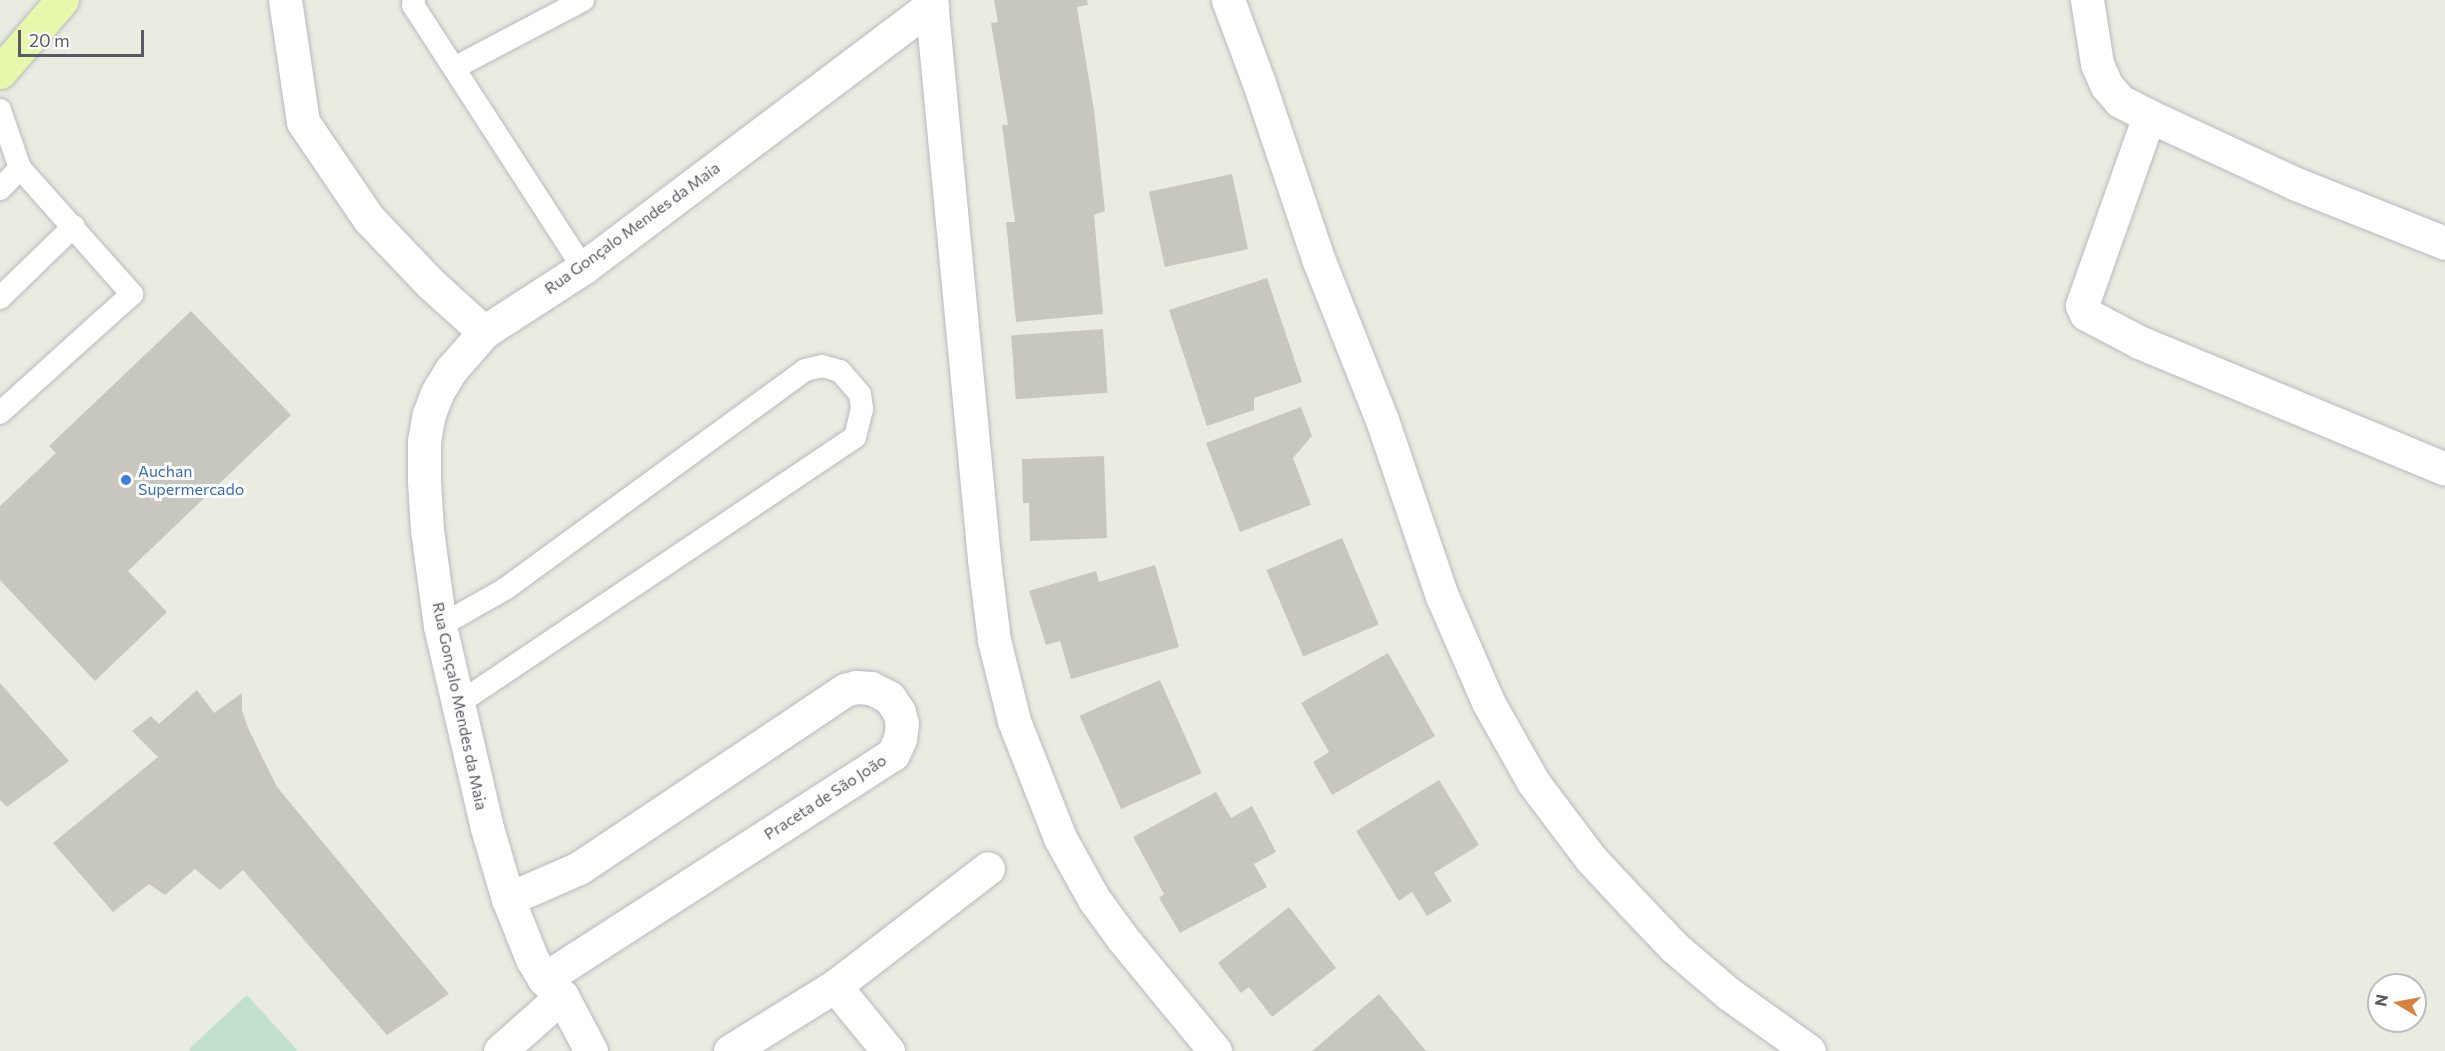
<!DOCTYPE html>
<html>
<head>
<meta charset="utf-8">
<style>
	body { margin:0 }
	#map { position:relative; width:2445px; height:1051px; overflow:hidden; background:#eaece2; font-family:Commissioner,sans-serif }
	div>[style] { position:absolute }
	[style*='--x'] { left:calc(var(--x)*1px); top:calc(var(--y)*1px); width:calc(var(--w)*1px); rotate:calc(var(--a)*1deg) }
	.green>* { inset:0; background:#c1e1cc }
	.building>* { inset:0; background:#c7c7bf; transform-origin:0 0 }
	.roads { filter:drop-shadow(0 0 2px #bab9bf) drop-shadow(0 0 2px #bab9bf) }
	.lane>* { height:22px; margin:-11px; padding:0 11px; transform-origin:11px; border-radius:11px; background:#fff }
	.street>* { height:33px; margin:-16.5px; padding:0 16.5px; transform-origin:16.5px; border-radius:16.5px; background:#fff }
	.primary>* { height:33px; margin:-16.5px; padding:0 16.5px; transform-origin:16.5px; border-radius:16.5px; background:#e7f7ac }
	.dots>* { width:16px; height:16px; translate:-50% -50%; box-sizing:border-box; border:3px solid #fff; border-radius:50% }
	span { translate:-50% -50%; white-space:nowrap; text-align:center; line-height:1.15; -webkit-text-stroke:6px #fff; paint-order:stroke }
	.street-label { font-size:16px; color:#5a5b61 }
	.shop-label { font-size:16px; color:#366cbe }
	.left { translate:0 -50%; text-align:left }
	.north { position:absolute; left:2367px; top:973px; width:60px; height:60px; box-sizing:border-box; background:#fff; border:2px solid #bdbdc0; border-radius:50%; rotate:280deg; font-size:16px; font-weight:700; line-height:24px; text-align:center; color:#5a5b61 }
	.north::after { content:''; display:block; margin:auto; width:21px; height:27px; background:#d7813c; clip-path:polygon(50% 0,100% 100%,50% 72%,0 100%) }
	.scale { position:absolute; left:18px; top:30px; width:126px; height:27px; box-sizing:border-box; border:3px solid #5a5b61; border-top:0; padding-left:8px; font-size:18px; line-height:21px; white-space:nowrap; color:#5a5b61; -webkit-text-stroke:4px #fff; paint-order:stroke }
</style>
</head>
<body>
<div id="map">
	<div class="green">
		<i style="clip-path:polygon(247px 995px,298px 1051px,191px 1051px,189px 1049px)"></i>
	</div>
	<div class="building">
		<i style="clip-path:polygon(994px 0,1087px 0,1088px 5px,1077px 7px,1094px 110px,1105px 211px,1094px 215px,1103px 314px,1016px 322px,1006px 222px,1015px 222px,1002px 125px,1008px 125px,991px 23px,998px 22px)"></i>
		<i style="left:1232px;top:174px;width:77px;height:85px;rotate:78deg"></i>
		<i style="clip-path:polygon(1267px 278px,1302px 382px,1254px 398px,1254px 410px,1207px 426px,1169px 310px)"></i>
		<i style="clip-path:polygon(191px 311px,291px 415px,128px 571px,167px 612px,95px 681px,0 580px,0 506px,56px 453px,49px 446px)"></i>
		<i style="left:1103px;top:329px;width:64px;height:92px;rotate:86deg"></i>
		<i style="clip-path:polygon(1301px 407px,1312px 436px,1293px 458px,1311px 505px,1240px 532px,1206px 443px)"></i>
		<i style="clip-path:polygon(1104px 456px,1107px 538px,1030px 541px,1029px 503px,1023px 503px,1022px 459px)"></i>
		<i style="left:1342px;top:538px;width:94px;height:82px;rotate:67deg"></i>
		<i style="clip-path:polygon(1155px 565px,1179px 647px,1071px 679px,1060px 641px,1046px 645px,1029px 591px,1096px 571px,1099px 582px)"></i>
		<i style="clip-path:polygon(1388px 653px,1435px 736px,1332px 795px,1313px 762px,1329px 752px,1301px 703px)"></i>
		<i style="left:1160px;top:680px;width:102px;height:88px;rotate:66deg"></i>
		<i style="clip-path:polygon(0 683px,69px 761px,7px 807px,0 800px)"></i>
		<i style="clip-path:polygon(197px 690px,214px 713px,242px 693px,242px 710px,248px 728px,277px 787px,449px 994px,387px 1035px,243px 870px,220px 890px,195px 869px,165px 895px,149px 884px,113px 912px,53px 843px,158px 757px,132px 731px,151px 716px,159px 724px)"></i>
		<i style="clip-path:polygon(1439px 780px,1479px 845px,1434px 873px,1452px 901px,1427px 916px,1412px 892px,1399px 901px,1356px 831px)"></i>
		<i style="clip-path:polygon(1216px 792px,1231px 818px,1252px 806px,1276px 852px,1254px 864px,1267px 887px,1180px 933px,1159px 898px,1164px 894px,1133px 837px)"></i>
		<i style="clip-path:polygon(1289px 907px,1336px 968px,1272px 1017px,1249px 987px,1241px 993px,1218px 963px)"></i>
		<i style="clip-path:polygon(1379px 994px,1426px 1051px,1312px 1051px)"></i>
	</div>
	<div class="roads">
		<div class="lane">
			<i style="--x:414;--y:0;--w:5;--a:101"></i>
			<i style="--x:413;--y:5;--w:313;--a:57.1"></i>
			<i style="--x:454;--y:68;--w:146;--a:-27.8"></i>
			<i style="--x:0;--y:110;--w:61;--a:71"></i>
			<i style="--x:20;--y:168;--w:169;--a:48.4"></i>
			<i style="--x:132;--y:294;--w:178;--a:138"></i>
			<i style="--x:0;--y:189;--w:29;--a:-46"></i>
			<i style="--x:0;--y:298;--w:103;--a:-44.2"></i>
			<i style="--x:440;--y:626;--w:75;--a:-29.6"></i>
			<i style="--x:505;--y:589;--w:371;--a:-36.1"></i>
			<i style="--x:805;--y:370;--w:17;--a:-13"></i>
			<i style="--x:822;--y:366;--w:19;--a:16"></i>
			<i style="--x:840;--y:371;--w:30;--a:49"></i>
			<i style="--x:860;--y:394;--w:15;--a:82"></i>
			<i style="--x:862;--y:409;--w:29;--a:104"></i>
			<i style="--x:855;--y:437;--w:478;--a:146.1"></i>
		</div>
		<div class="street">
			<i style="--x:285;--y:0;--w:123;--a:81.6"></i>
			<i style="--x:303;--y:122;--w:117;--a:55.8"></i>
			<i style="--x:369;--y:219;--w:90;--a:46.4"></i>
			<i style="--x:431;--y:284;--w:72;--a:42.2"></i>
			<i style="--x:931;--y:0;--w:562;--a:84.58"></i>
			<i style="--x:984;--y:559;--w:82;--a:83"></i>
			<i style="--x:994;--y:640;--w:83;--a:76.1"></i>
			<i style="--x:1014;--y:721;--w:126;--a:68.5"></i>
			<i style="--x:1060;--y:838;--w:70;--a:60.9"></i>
			<i style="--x:1094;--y:899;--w:49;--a:54.1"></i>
			<i style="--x:1123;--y:939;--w:145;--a:50.6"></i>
			<i style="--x:1228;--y:0;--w:89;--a:69.5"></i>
			<i style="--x:1259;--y:83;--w:188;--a:71.4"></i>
			<i style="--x:1319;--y:261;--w:171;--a:68.4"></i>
			<i style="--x:1382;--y:420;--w:186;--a:71.2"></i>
			<i style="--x:1442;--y:596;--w:116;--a:66.5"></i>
			<i style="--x:1488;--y:702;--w:92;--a:60.6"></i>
			<i style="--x:1533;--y:782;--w:96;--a:53"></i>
			<i style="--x:1591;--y:859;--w:62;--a:47"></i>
			<i style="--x:1633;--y:904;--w:59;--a:46.4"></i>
			<i style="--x:1674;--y:947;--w:72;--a:40.5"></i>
			<i style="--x:1729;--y:994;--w:98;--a:35.5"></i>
			<i style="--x:2087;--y:0;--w:65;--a:81.1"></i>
			<i style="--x:2097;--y:64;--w:24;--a:66"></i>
			<i style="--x:2107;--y:86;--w:20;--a:49"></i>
			<i style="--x:2120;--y:101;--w:33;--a:27"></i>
			<i style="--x:2149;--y:116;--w:201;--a:109.5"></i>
			<i style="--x:2082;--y:305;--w:10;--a:66"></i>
			<i style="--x:2086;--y:314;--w:60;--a:27.8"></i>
			<i style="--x:2139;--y:342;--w:331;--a:22.5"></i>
			<i style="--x:2149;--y:116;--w:162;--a:24.8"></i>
			<i style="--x:2296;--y:184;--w:160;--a:21.6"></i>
			<i style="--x:508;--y:899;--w:77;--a:-23.6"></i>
			<i style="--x:579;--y:868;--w:320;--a:-33.8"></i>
			<i style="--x:845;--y:690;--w:11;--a:-15"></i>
			<i style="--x:856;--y:687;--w:15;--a:4"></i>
			<i style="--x:871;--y:688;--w:20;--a:27"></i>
			<i style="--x:889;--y:697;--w:18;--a:56"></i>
			<i style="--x:899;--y:712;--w:12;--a:76"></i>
			<i style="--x:902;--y:724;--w:15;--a:98"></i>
			<i style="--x:900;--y:739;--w:17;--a:115"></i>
			<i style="--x:893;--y:754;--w:415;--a:147.2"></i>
			<i style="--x:835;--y:986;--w:193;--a:-37.6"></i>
			<i style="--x:500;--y:1051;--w:83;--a:-41.6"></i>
			<i style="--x:591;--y:1051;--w:62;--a:-117.8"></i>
			<i style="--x:562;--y:996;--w:25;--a:-137"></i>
			<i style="--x:544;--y:979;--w:23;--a:-121"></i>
			<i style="--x:532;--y:959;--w:65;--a:-111.8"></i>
			<i style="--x:508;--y:899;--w:74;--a:-106.5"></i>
			<i style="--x:487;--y:828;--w:207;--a:-103.1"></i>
			<i style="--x:440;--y:626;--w:97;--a:-97.7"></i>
			<i style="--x:427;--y:530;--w:49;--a:-93.5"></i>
			<i style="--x:424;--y:481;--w:40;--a:-90"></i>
			<i style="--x:424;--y:441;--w:27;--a:-80"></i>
			<i style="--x:429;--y:414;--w:22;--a:-69"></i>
			<i style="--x:437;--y:393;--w:27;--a:-59"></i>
			<i style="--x:451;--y:370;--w:50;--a:-49"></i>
			<i style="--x:484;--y:332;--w:118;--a:-32.9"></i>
			<i style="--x:583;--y:268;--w:437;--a:-37"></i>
			<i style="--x:730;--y:1051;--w:123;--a:-31.8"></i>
			<i style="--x:835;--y:986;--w:84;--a:50.8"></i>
		</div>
		<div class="primary">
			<i style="--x:0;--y:72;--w:95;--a:-49.3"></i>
		</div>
	</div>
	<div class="dots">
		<i style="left:126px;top:480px;background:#3f7fe0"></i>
	</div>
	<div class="street-label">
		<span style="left:632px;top:228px;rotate:-36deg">Rua Gonçalo Mendes da Maia</span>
		<span style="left:460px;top:706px;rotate:78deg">Rua Gonçalo Mendes da Maia</span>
		<span style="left:825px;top:797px;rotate:-33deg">Praceta de São João</span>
	</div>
	<div class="shop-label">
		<span class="left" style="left:138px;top:480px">Auchan<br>Supermercado</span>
	</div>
	<div class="north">N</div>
	<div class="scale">20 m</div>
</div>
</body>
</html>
